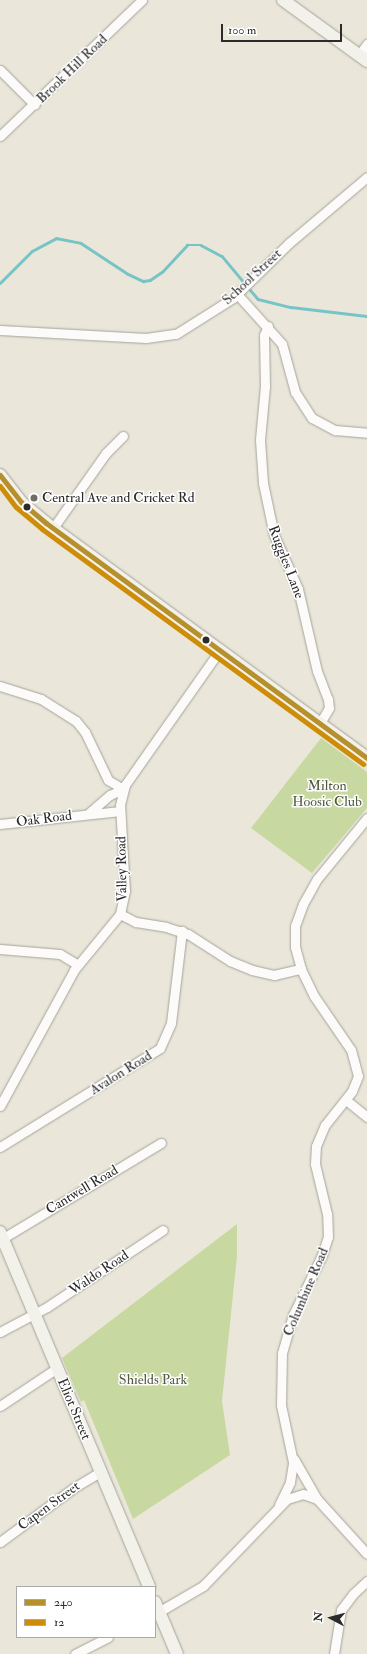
<!DOCTYPE html>
<html>
<head>
<meta charset="utf-8">
<style>
	body { margin:0 }
	#map { position:relative; width:367px; height:1654px; overflow:hidden; background:#eae7da; font-family:"IM FELL Double Pica",serif }
	div>[style] { position:absolute }
	[style*='--x'] { left:calc(var(--x)*1px); top:calc(var(--y)*1px); width:calc(var(--w)*1px); rotate:calc(var(--a)*1deg) }
	.green>* { inset:0; background:#c8d8a1 }
	.stream>* { height:2.5px; margin:-1.25px; padding:0 1.25px; transform-origin:1.25px; border-radius:1.25px; background:#77c4c6 }
	.roads { filter:drop-shadow(0 0 1px #a5a39c) drop-shadow(0 0 1px #a5a39c) }
	.street>* { height:9px; margin:-4.5px; padding:0 4.5px; transform-origin:4.5px; border-radius:4.5px; background:#fcfbf9 }
	.secondary>* { height:12px; margin:-6px; padding:0 6px; transform-origin:6px; border-radius:6px; background:#f2f1ea }
	.bus-1>* { height:5px; margin:-2.5px; padding:0 2.5px; transform-origin:2.5px; border-radius:2.5px; background:#b5902c }
	.bus-2>* { height:5px; margin:-2.5px; padding:0 2.5px; transform-origin:2.5px; border-radius:2.5px; background:#ce8d09 }
	.dots>* { width:11px; height:11px; translate:-50% -50%; box-sizing:border-box; border:2px solid #fff; border-radius:50% }
	span { translate:-50% -50%; white-space:nowrap; text-align:center; line-height:1.15; -webkit-text-stroke:3px #fff; paint-order:stroke }
	.street-label { font-size:14px; color:#2b2b2b }
	.poi-label { font-size:14px; color:#2b2b2b }
	.left { translate:0 -50%; text-align:left }
	.park-label { font-size:14px; color:#525b40 }
	.legend { position:absolute; left:16px; top:1586px; width:140px; height:52px; box-sizing:border-box; background:#fff; border:1px solid #aaa; margin:0; padding:5px 7px; list-style:none; font-size:12px; color:#2b2b2b }
	.legend li { display:flex; align-items:center; gap:8px; height:20px }
	.legend b { width:20px; border:1px solid #aaa }
	.north { position:absolute; left:311px; top:1598px; width:40px; height:40px; -webkit-text-stroke:3px #fff; paint-order:stroke; rotate:276deg; font-size:11px; font-weight:700; line-height:16px; text-align:center; color:#2b2b2b }
	.north::after { content:''; display:block; margin:auto; width:14px; height:18px; background:#2b2b2b; clip-path:polygon(50% 0,100% 100%,50% 72%,0 100%) }
	.scale { position:absolute; left:221px; top:24px; width:121px; height:18px; box-sizing:border-box; border:2px solid #2b2b2b; border-top:0; padding-left:5px; font-size:12px; line-height:14px; white-space:nowrap; color:#2b2b2b; -webkit-text-stroke:3px #fff; paint-order:stroke }
</style>
</head>
<body>
<div id="map">
	<div class="green">
		<i style="clip-path:polygon(321px 738px,367px 772px,367px 808px,312px 873px,251px 828px)"></i>
		<i style="clip-path:polygon(237px 1224px,237px 1256px,222px 1401px,230px 1455px,133px 1519px,84px 1400px,81px 1402px,62px 1358px)"></i>
	</div>
	<div class="stream">
		<i style="--x:0;--y:283;--w:45;--a:-45"></i>
		<i style="--x:32;--y:251;--w:27;--a:-28"></i>
		<i style="--x:56;--y:238;--w:25;--a:11"></i>
		<i style="--x:81;--y:243;--w:56;--a:33.4"></i>
		<i style="--x:128;--y:274;--w:17;--a:25"></i>
		<i style="--x:143;--y:281;--w:7;--a:-8"></i>
		<i style="--x:150;--y:280;--w:14;--a:-34"></i>
		<i style="--x:162;--y:272;--w:37;--a:-47"></i>
		<i style="--x:187;--y:245;--w:14;--a:0"></i>
		<i style="--x:201;--y:245;--w:24;--a:28"></i>
		<i style="--x:222;--y:256;--w:56;--a:50.1"></i>
		<i style="--x:258;--y:299;--w:34;--a:14"></i>
		<i style="--x:291;--y:307;--w:77;--a:6.8"></i>
	</div>
	<div class="roads">
		<div class="street">
			<i style="--x:359;--y:55;--w:14;--a:-54"></i>
			<i style="--x:0;--y:70;--w:49;--a:45"></i>
			<i style="--x:0;--y:136;--w:197;--a:-43.8"></i>
			<i style="--x:237;--y:294;--w:67;--a:48"></i>
			<i style="--x:282;--y:344;--w:50;--a:74.8"></i>
			<i style="--x:295;--y:392;--w:31;--a:57"></i>
			<i style="--x:312;--y:418;--w:26;--a:28"></i>
			<i style="--x:335;--y:430;--w:32;--a:5"></i>
			<i style="--x:268;--y:326;--w:10;--a:114"></i>
			<i style="--x:264;--y:335;--w:51;--a:88.9"></i>
			<i style="--x:265;--y:386;--w:54;--a:95.3"></i>
			<i style="--x:260;--y:440;--w:43;--a:86"></i>
			<i style="--x:263;--y:483;--w:53;--a:78.1"></i>
			<i style="--x:274;--y:535;--w:59;--a:66"></i>
			<i style="--x:298;--y:589;--w:84;--a:77"></i>
			<i style="--x:317;--y:671;--w:30;--a:69"></i>
			<i style="--x:328;--y:699;--w:9;--a:84"></i>
			<i style="--x:329;--y:708;--w:17;--a:121"></i>
			<i style="--x:0;--y:330;--w:146;--a:3.1"></i>
			<i style="--x:146;--y:338;--w:30;--a:-8"></i>
			<i style="--x:176;--y:334;--w:67;--a:-32.3"></i>
			<i style="--x:233;--y:298;--w:78;--a:-44.5"></i>
			<i style="--x:289;--y:243;--w:102;--a:-40.2"></i>
			<i style="--x:53;--y:528;--w:92;--a:-54.8"></i>
			<i style="--x:106;--y:453;--w:24;--a:-45"></i>
			<i style="--x:0;--y:686;--w:43;--a:17.6"></i>
			<i style="--x:41;--y:699;--w:41;--a:32.2"></i>
			<i style="--x:76;--y:721;--w:14;--a:51"></i>
			<i style="--x:85;--y:732;--w:53;--a:64.4"></i>
			<i style="--x:108;--y:780;--w:17;--a:31"></i>
			<i style="--x:89;--y:813;--w:28;--a:-41"></i>
			<i style="--x:110;--y:795;--w:14;--a:-25"></i>
			<i style="--x:0;--y:824;--w:121;--a:-6.2"></i>
			<i style="--x:120;--y:914;--w:18;--a:27"></i>
			<i style="--x:136;--y:922;--w:30;--a:9"></i>
			<i style="--x:166;--y:927;--w:23;--a:18"></i>
			<i style="--x:188;--y:934;--w:50;--a:32.7"></i>
			<i style="--x:230;--y:961;--w:24;--a:22"></i>
			<i style="--x:252;--y:970;--w:23;--a:13"></i>
			<i style="--x:274;--y:975;--w:28;--a:-13"></i>
			<i style="--x:0;--y:949;--w:60;--a:4.8"></i>
			<i style="--x:60;--y:954;--w:21;--a:31"></i>
			<i style="--x:346;--y:1100;--w:27;--a:39"></i>
			<i style="--x:0;--y:1106;--w:155;--a:-61.4"></i>
			<i style="--x:74;--y:970;--w:72;--a:-50.6"></i>
			<i style="--x:120;--y:914;--w:24;--a:-78"></i>
			<i style="--x:125;--y:891;--w:86;--a:-93.3"></i>
			<i style="--x:120;--y:805;--w:21;--a:-76"></i>
			<i style="--x:125;--y:785;--w:165;--a:-54.9"></i>
			<i style="--x:0;--y:1147;--w:188;--a:-31.7"></i>
			<i style="--x:160;--y:1048;--w:27;--a:-66"></i>
			<i style="--x:171;--y:1023;--w:93;--a:-83.2"></i>
			<i style="--x:0;--y:1240;--w:188;--a:-31.1"></i>
			<i style="--x:0;--y:1332;--w:53;--a:-28"></i>
			<i style="--x:47;--y:1307;--w:139;--a:-33.6"></i>
			<i style="--x:0;--y:1406;--w:69;--a:-33.7"></i>
			<i style="--x:294;--y:1459;--w:46;--a:60.1"></i>
			<i style="--x:317;--y:1499;--w:74;--a:47.7"></i>
			<i style="--x:279;--y:1505;--w:25;--a:-64"></i>
			<i style="--x:290;--y:1482;--w:20;--a:-81"></i>
			<i style="--x:293;--y:1462;--w:58;--a:-101.9"></i>
			<i style="--x:281;--y:1405;--w:52;--a:-88.9"></i>
			<i style="--x:282;--y:1353;--w:40;--a:-74"></i>
			<i style="--x:293;--y:1315;--w:67;--a:-64.2"></i>
			<i style="--x:322;--y:1255;--w:19;--a:-72"></i>
			<i style="--x:328;--y:1237;--w:23;--a:-92"></i>
			<i style="--x:327;--y:1214;--w:51;--a:-103.5"></i>
			<i style="--x:315;--y:1164;--w:18;--a:-87"></i>
			<i style="--x:316;--y:1146;--w:23;--a:-67"></i>
			<i style="--x:325;--y:1125;--w:43;--a:-51.5"></i>
			<i style="--x:352;--y:1091;--w:16;--a:-68"></i>
			<i style="--x:358;--y:1076;--w:27;--a:-105"></i>
			<i style="--x:351;--y:1050;--w:65;--a:-124.4"></i>
			<i style="--x:314;--y:996;--w:30;--a:-116"></i>
			<i style="--x:301;--y:969;--w:23;--a:-105"></i>
			<i style="--x:295;--y:947;--w:21;--a:-90"></i>
			<i style="--x:295;--y:926;--w:23;--a:-70"></i>
			<i style="--x:303;--y:904;--w:29;--a:-61"></i>
			<i style="--x:317;--y:879;--w:79;--a:-50.7"></i>
			<i style="--x:0;--y:1542;--w:93;--a:-36.3"></i>
			<i style="--x:75;--y:1487;--w:29;--a:-31"></i>
			<i style="--x:155;--y:1614;--w:56;--a:-30.3"></i>
			<i style="--x:203;--y:1586;--w:121;--a:-46"></i>
			<i style="--x:287;--y:1499;--w:17;--a:-17"></i>
			<i style="--x:303;--y:1494;--w:15;--a:20"></i>
			<i style="--x:75;--y:1654;--w:37;--a:-27"></i>
			<i style="--x:334;--y:1654;--w:45;--a:-81"></i>
			<i style="--x:341;--y:1610;--w:20;--a:-53"></i>
			<i style="--x:353;--y:1594;--w:19;--a:-43"></i>
		</div>
		<div class="secondary">
			<i style="--x:283;--y:0;--w:104;--a:36"></i>
			<i style="--x:0;--y:475;--w:34;--a:52"></i>
			<i style="--x:21;--y:502;--w:33;--a:40"></i>
			<i style="--x:46;--y:523;--w:398;--a:36.2"></i>
			<i style="--x:0;--y:1232;--w:385;--a:67.2"></i>
			<i style="--x:155;--y:1602;--w:56;--a:67.1"></i>
		</div>
	</div>
	<div class="bus-1">
		<i style="--x:0;--y:475;--w:34;--a:52"></i>
		<i style="--x:21;--y:502;--w:33;--a:40"></i>
		<i style="--x:46;--y:523;--w:398;--a:36.2"></i>
	</div>
	<div class="bus-2">
		<i style="--x:0;--y:486;--w:26;--a:53"></i>
		<i style="--x:16;--y:507;--w:34;--a:40"></i>
		<i style="--x:42;--y:529;--w:398;--a:36.2"></i>
	</div>
	<div class="dots">
		<i style="left:34px;top:498px;background:#6e6d68"></i>
		<i style="left:27px;top:507px;background:#2b2b2b"></i>
		<i style="left:206px;top:640px;background:#2b2b2b"></i>
	</div>
	<div class="street-label">
		<span style="left:72px;top:69px;rotate:-44deg">Brook Hill Road</span>
		<span style="left:252px;top:277px;rotate:-43deg">School Street</span>
		<span style="left:286px;top:562px;rotate:69deg">Ruggles Lane</span>
		<span style="left:44px;top:819px;rotate:-7deg">Oak Road</span>
		<span style="left:122px;top:869px;rotate:-91deg">Valley Road</span>
		<span style="left:121px;top:1073px;rotate:-32deg">Avalon Road</span>
		<span style="left:82px;top:1190px;rotate:-31deg">Cantwell Road</span>
		<span style="left:99px;top:1273px;rotate:-34deg">Waldo Road</span>
		<span style="left:306px;top:1292px;rotate:-67deg">Columbine Road</span>
		<span style="left:74px;top:1409px;rotate:67deg">Eliot Street</span>
		<span style="left:49px;top:1506px;rotate:-36deg">Capen Street</span>
	</div>
	<div class="poi-label">
		<span class="left" style="left:42px;top:498px">Central Ave and Cricket Rd</span>
	</div>
	<div class="park-label">
		<span style="left:327px;top:794px">Milton<br>Hoosic Club</span>
		<span style="left:153px;top:1380px">Shields Park</span>
	</div>
	<ul class="legend">
	<li><b style="height:5px;background:#b5902c"></b>240</li>
	<li><b style="height:5px;background:#ce8d09"></b>12</li>
	</ul>
	<div class="north">N</div>
	<div class="scale">100 m</div>
</div>
</body>
</html>
